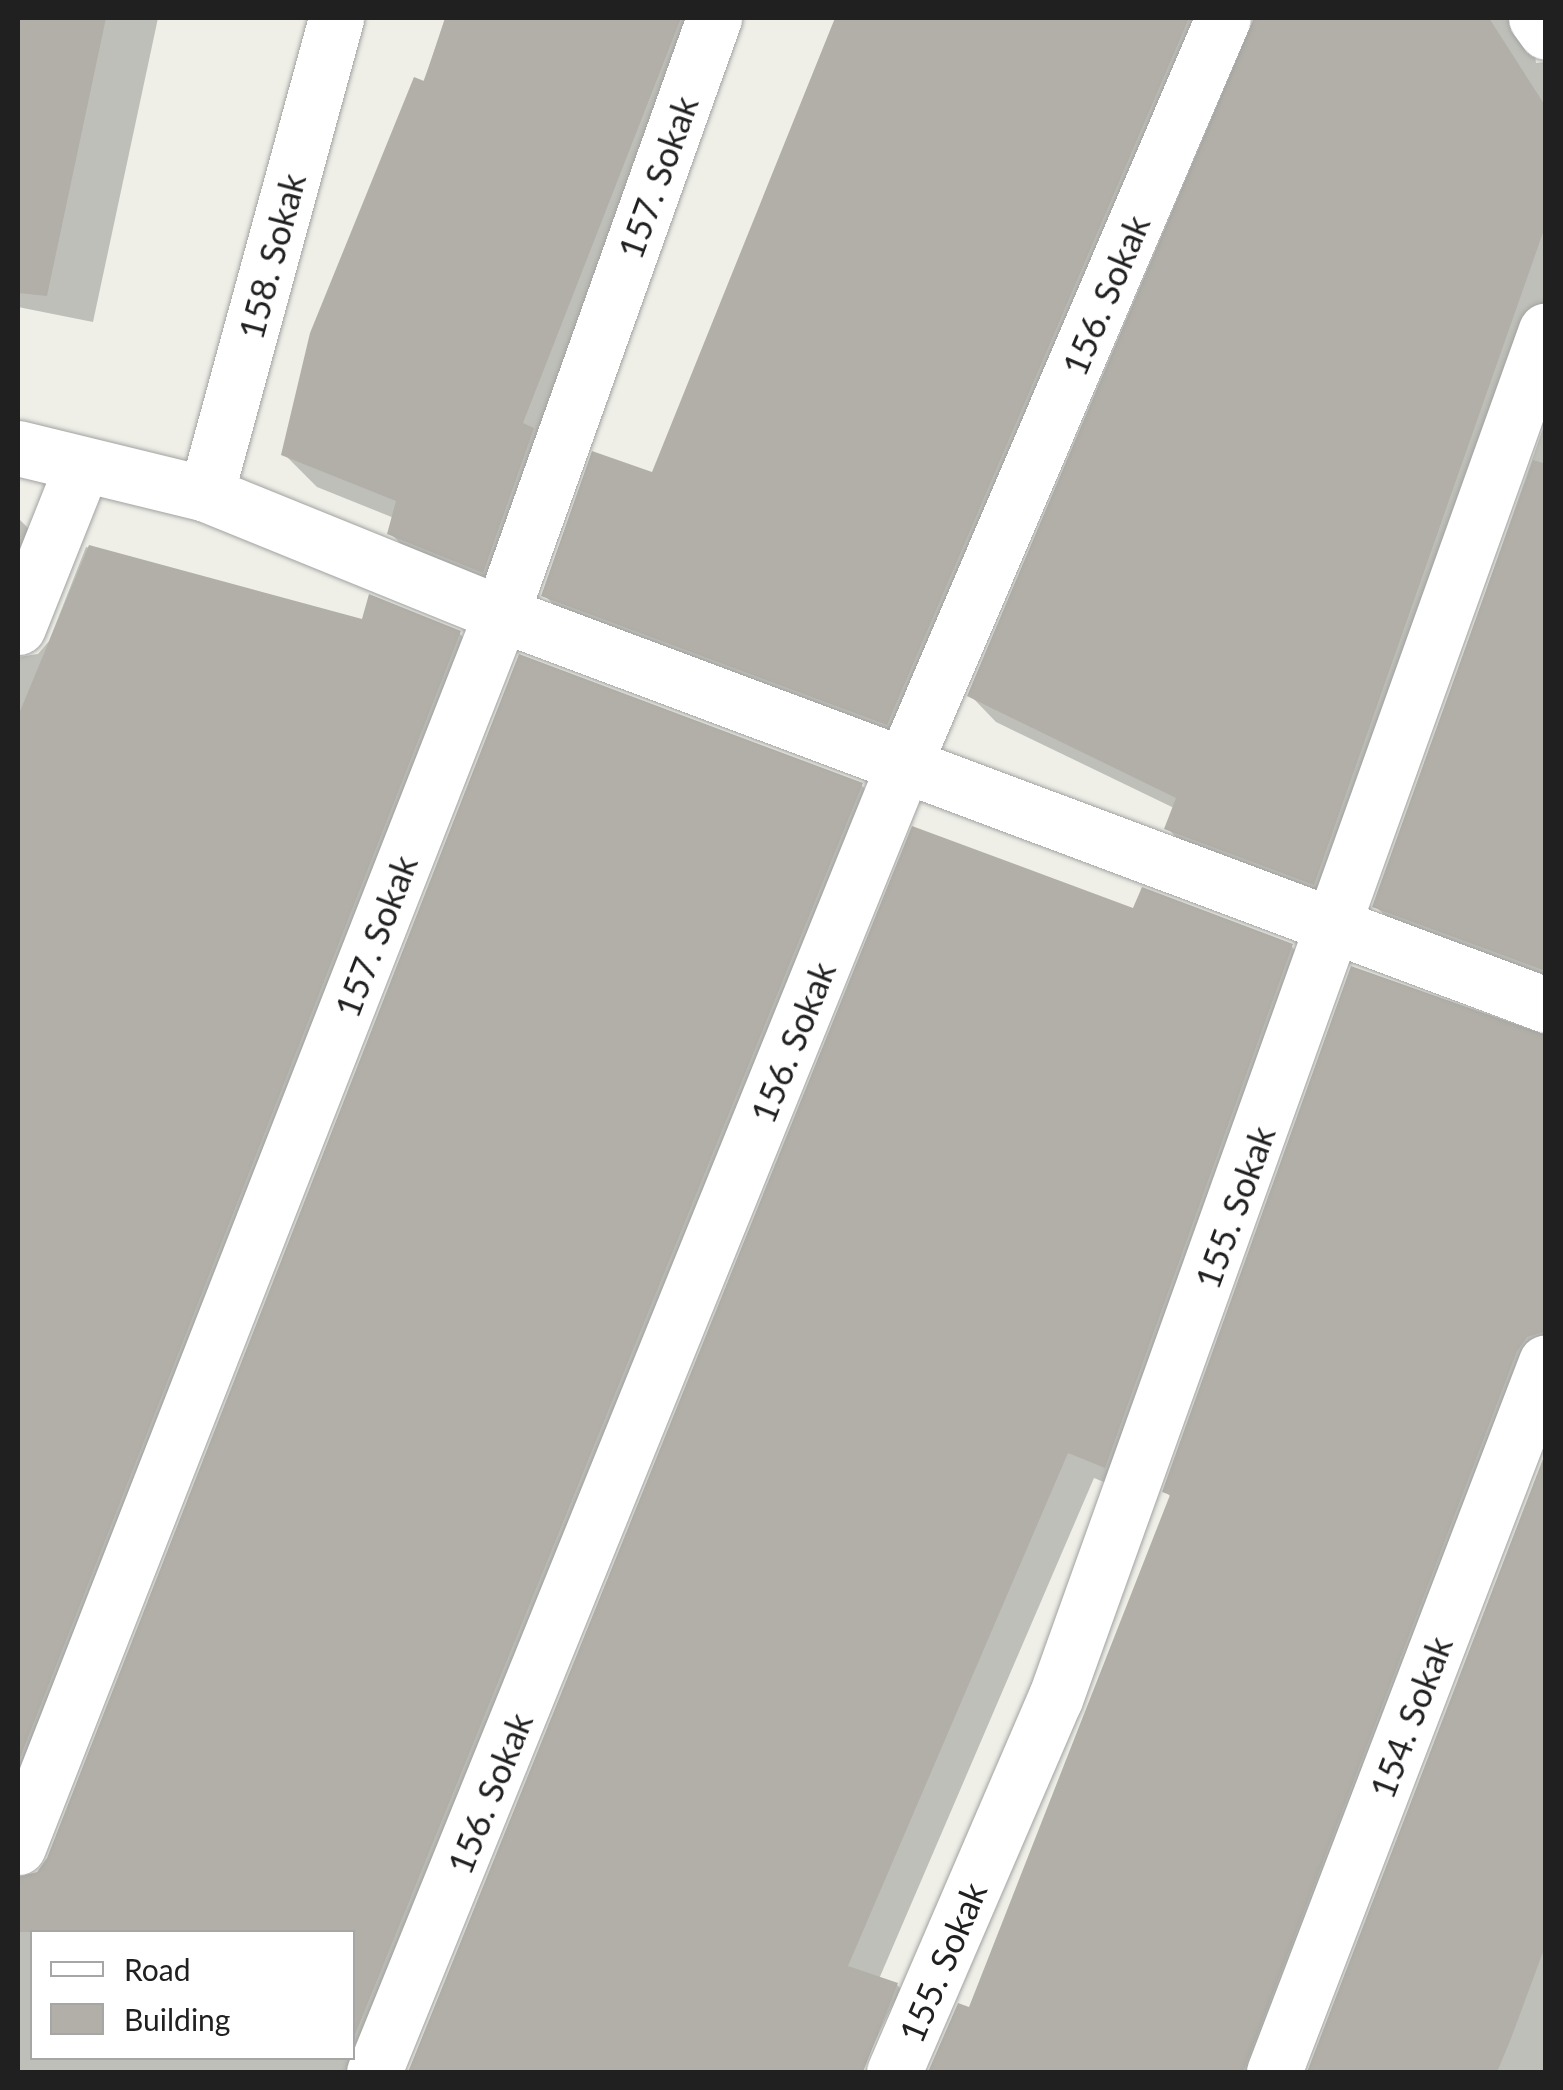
<!DOCTYPE html>
<html>
<head>
<meta charset="utf-8">
<style>
	body { margin:0 }
	#map { position:relative; width:1563px; height:2090px; overflow:hidden; background:#efefe8; font-family:Lato,sans-serif }
	div>[style] { position:absolute }
	[style*='--x'] { left:calc(var(--x)*1px); top:calc(var(--y)*1px); width:calc(var(--w)*1px); rotate:calc(var(--a)*1deg) }
	.shadow>* { inset:0; background:#0003 }
	.building>* { inset:0; background:#b1afa7 }
	.roads { filter:drop-shadow(0 0 2px #a1a1a1) drop-shadow(0 0 2px #a1a1a1) }
	.minor>* { height:55px; margin:-27.5px; padding:0 27.5px; transform-origin:27.5px; border-radius:27.5px; background:#fff }
	.tertiary>* { height:55px; margin:-27.5px; padding:0 27.5px; transform-origin:27.5px; border-radius:27.5px; background:#fff }
	span { translate:-50% -50%; white-space:nowrap; text-align:center; line-height:1.15; -webkit-text-stroke:9px #fff; paint-order:stroke }
	.street-label { font-size:35px; color:#202020 }
	.frame { position:absolute; inset:0; border:20px solid #202020; pointer-events:none }
	.legend { position:absolute; left:30px; top:1930px; width:325px; height:130px; box-sizing:border-box; background:#fff; border:2px solid #a6a6a6; margin:0; padding:12px 18px; list-style:none; font-size:30px; color:#202020 }
	.legend li { display:flex; align-items:center; gap:20px; height:50px }
	.legend b { width:50px; border:2px solid #a6a6a6 }
</style>
</head>
<body>
<div id="map">
	<div class="shadow">
		<i style="clip-path:polygon(18px 18px,158px 18px,93px 322px,18px 307px)"></i>
		<i style="clip-path:polygon(447px 18px,738px 18px,516px 604px,423px 566px,390px 533px,394px 518px,317px 487px,284px 454px)"></i>
		<i style="clip-path:polygon(838px 18px,1239px 18px,913px 750px,570px 621px,544px 595px,654px 475px)"></i>
		<i style="clip-path:polygon(1256px 18px,1545px 18px,1532px 33px,1536px 63px,1546px 62px,1546px 343px,1340px 909px,1193px 854px,1167px 828px,1174px 808px,996px 722px,970px 695px)"></i>
		<i style="clip-path:polygon(1546px 420px,1546px 986px,1402px 932px,1375px 906px)"></i>
		<i style="clip-path:polygon(18px 518px,37px 537px,18px 643px)"></i>
		<i style="clip-path:polygon(86px 547px,364px 623px,459px 633px,486px 660px,18px 1854px,18px 657px,38px 654px,49px 641px)"></i>
		<i style="clip-path:polygon(evenodd,861px 785px,888px 811px,376px 2072px,18px 2072px,18px 1877px,38px 1874px,861px 785px,32px 1932px,352px 1932px,352px 2058px,32px 2058px,32px 1932px)"></i>
		<i style="clip-path:polygon(914px 830px,1135px 912px,1291px 946px,1318px 972px,1131px 1493px,1094px 1478px,879px 1979px,897px 1985px,923px 2011px,900px 2072px,866px 2072px,896px 1997px,861px 2072px,410px 2072px)"></i>
		<i style="clip-path:polygon(1546px 1035px,1546px 1375px,1276px 2072px,930px 2072px,959px 2006px,970px 2010px,1172px 1498px,1165px 1491px)"></i>
		<i style="clip-path:polygon(1546px 1458px,1546px 2072px,1310px 2072px)"></i>
	</div>
	<div class="building">
		<i style="clip-path:polygon(18px 18px,106px 18px,47px 296px,18px 293px)"></i>
		<i style="clip-path:polygon(445px 18px,681px 18px,523px 423px,534px 428px,483px 573px,387px 534px,396px 501px,281px 455px,310px 333px,414px 77px,424px 81px)"></i>
		<i style="clip-path:polygon(835px 18px,1189px 18px,887px 725px,541px 596px,592px 451px,652px 472px)"></i>
		<i style="clip-path:polygon(1254px 18px,1489px 18px,1546px 107px,1546px 224px,1314px 885px,1164px 829px,1176px 798px,967px 696px)"></i>
		<i style="clip-path:polygon(1533px 460px,1546px 464px,1546px 971px,1372px 907px)"></i>
		<i style="clip-path:polygon(89px 545px,362px 619px,369px 594px,461px 631px,18px 1763px,18px 716px)"></i>
		<i style="clip-path:polygon(519px 654px,863px 783px,352px 2042px,352px 1932px,18px 1932px,18px 1877px,37px 1872px,47px 1858px)"></i>
		<i style="clip-path:polygon(912px 826px,1133px 908px,1142px 887px,1293px 944px,1105px 1468px,1068px 1453px,848px 1966px,898px 1983px,863px 2072px,408px 2072px)"></i>
		<i style="clip-path:polygon(1351px 966px,1546px 1035px,1546px 1331px,1527px 1337px,1517px 1351px,1243px 2072px,928px 2072px,958px 2003px,969px 2007px,1170px 1495px,1162px 1492px)"></i>
		<i style="clip-path:polygon(1546px 1451px,1546px 1944px,1510px 2041px,1497px 2072px,1307px 2072px)"></i>
	</div>
	<div class="roads">
		<div class="minor">
			<i style="--x:18;--y:448;--w:194;--a:13.7"></i>
			<i style="--x:206;--y:494;--w:318;--a:22.1"></i>
			<i style="--x:501;--y:614;--w:1116;--a:20.51"></i>
			<i style="--x:206;--y:494;--w:493;--a:-74.7"></i>
			<i style="--x:18;--y:627;--w:175;--a:-68.3"></i>
			<i style="--x:18;--y:1847;--w:1324;--a:-68.61"></i>
			<i style="--x:501;--y:614;--w:633;--a:-70.33"></i>
			<i style="--x:374;--y:2072;--w:1411;--a:-67.94"></i>
			<i style="--x:904;--y:764;--w:811;--a:-66.85"></i>
			<i style="--x:894;--y:2072;--w:406;--a:-66.7"></i>
			<i style="--x:1055;--y:1699;--w:1454;--a:-70.27"></i>
			<i style="--x:1274;--y:2072;--w:760;--a:-69.04"></i>
		</div>
		<div class="tertiary">
			<i style="--x:1536;--y:18;--w:17;--a:54"></i>
		</div>
	</div>
	<div class="street-label">
		<span style="left:657px;top:177px;rotate:-70deg">157. Sokak</span>
		<span style="left:271px;top:256px;rotate:-75deg">158. Sokak</span>
		<span style="left:1105px;top:295px;rotate:-67deg">156. Sokak</span>
		<span style="left:375px;top:936px;rotate:-69deg">157. Sokak</span>
		<span style="left:792px;top:1042px;rotate:-68deg">156. Sokak</span>
		<span style="left:1234px;top:1207px;rotate:-70deg">155. Sokak</span>
		<span style="left:1410px;top:1717px;rotate:-69deg">154. Sokak</span>
		<span style="left:489px;top:1793px;rotate:-68deg">156. Sokak</span>
		<span style="left:942px;top:1962px;rotate:-67deg">155. Sokak</span>
	</div>
	<div class="frame"></div>
	<ul class="legend">
	<li><b style="height:12px;background:#fff"></b>Road</li>
	<li><b style="height:28px;background:#b1afa7"></b>Building</li>
	</ul>
</div>
</body>
</html>
